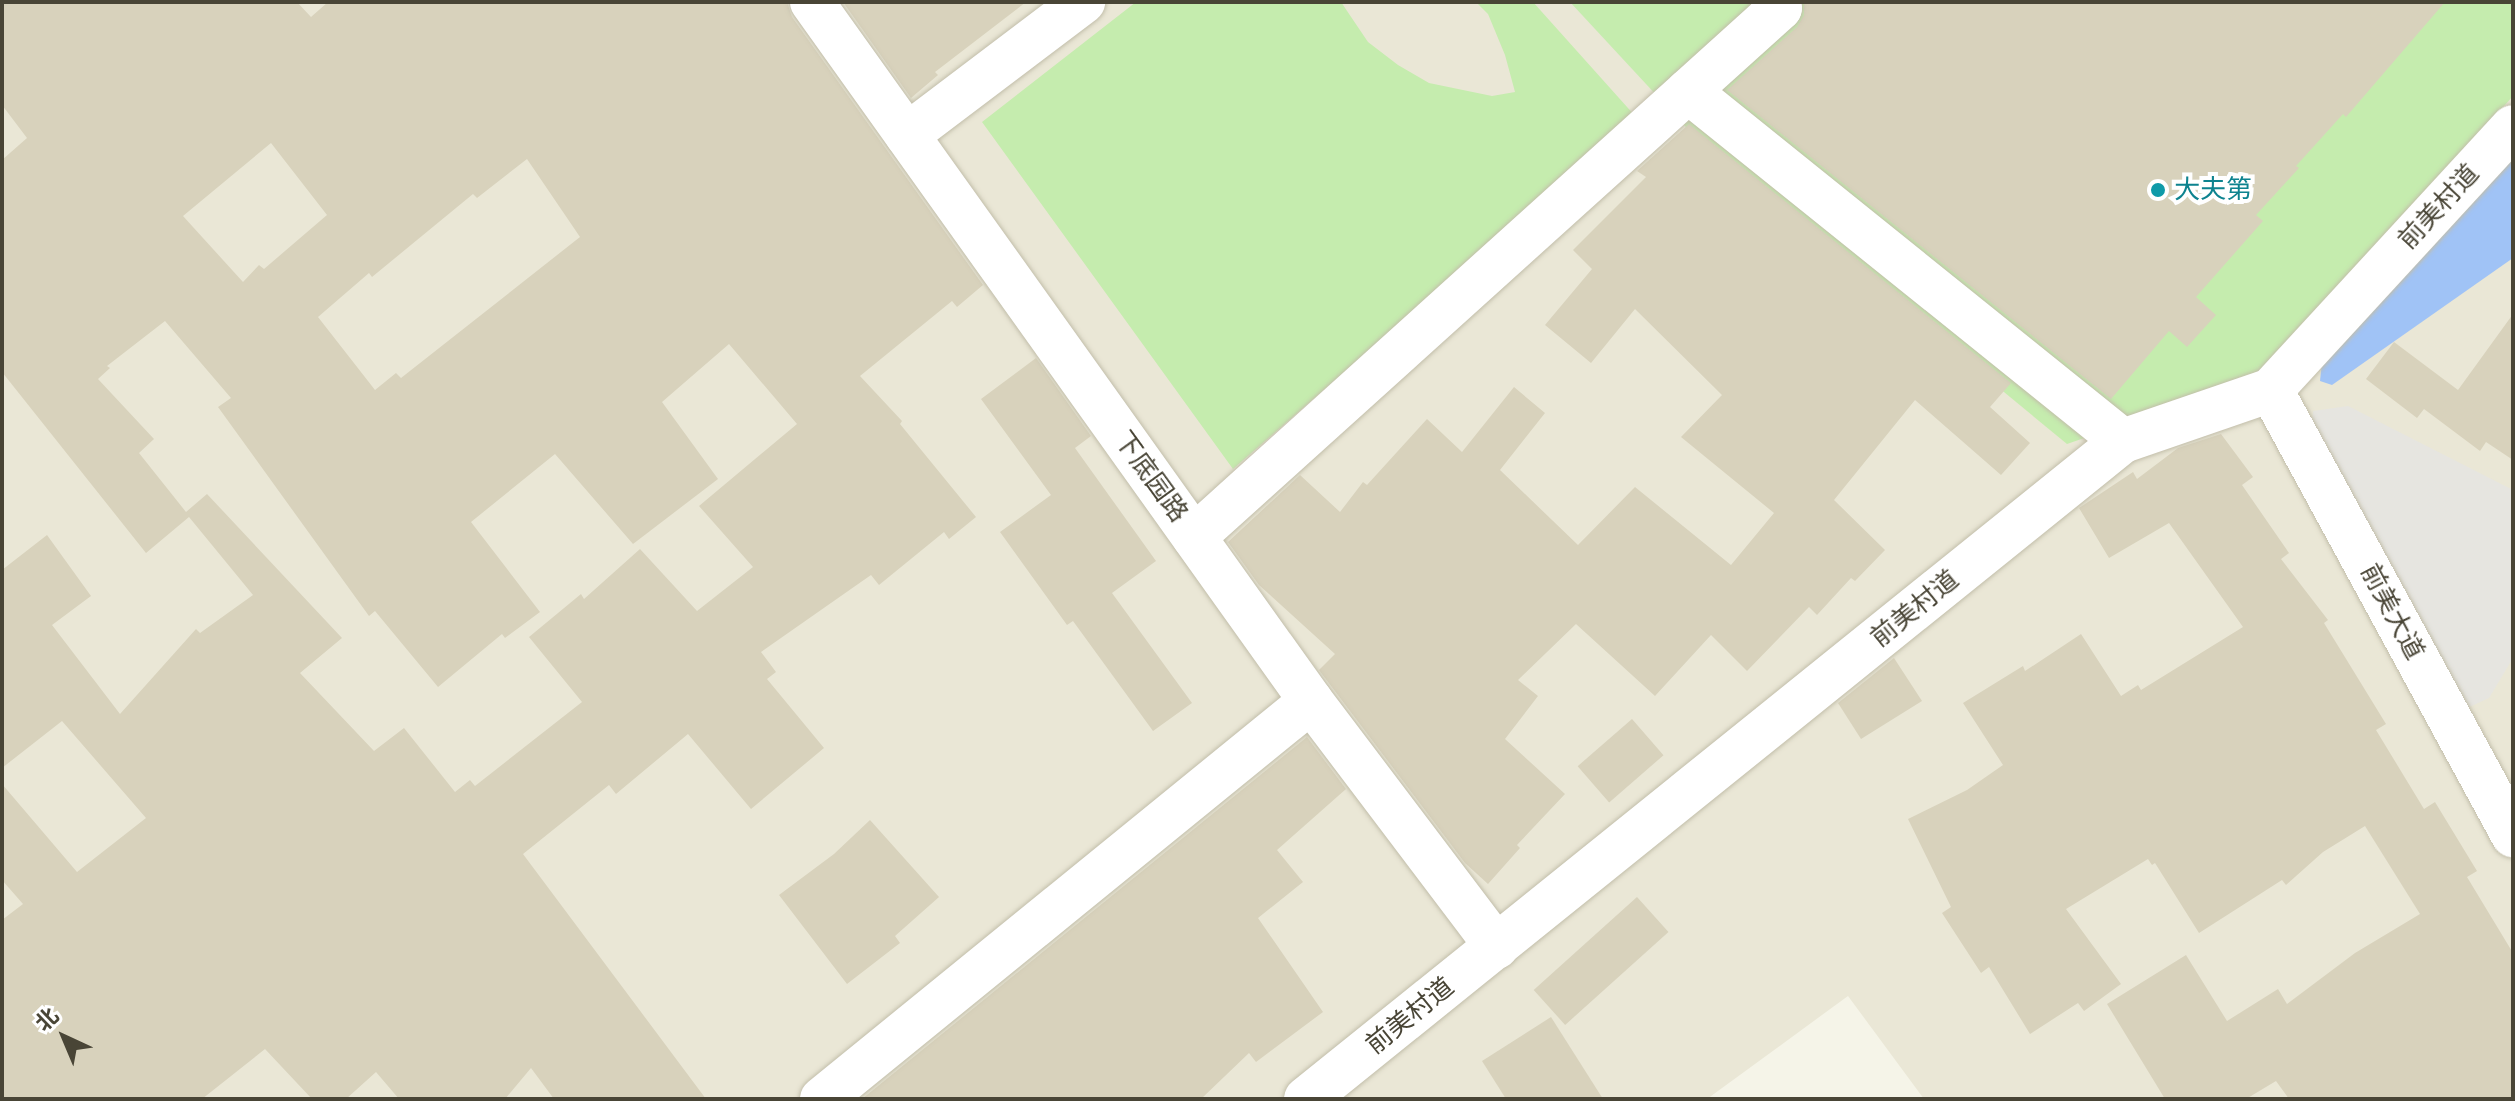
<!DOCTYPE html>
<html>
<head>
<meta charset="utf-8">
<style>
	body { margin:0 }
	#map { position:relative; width:2515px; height:1101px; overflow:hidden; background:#f5f4e8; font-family:"Work Sans","Noto Sans SC",sans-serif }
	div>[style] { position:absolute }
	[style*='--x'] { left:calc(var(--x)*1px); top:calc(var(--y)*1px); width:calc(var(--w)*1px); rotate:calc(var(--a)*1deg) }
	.residential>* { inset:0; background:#eae7d6 }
	.green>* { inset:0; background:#c5ecae }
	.parking>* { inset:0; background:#e6e5e0 }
	.water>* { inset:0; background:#a0c3f6 }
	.building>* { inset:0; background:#d8d2bc; transform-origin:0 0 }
	.roads { filter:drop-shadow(0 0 2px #c2beaa) drop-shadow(0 0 2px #c2beaa) }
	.minor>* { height:44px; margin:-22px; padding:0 22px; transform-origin:22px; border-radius:22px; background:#fff }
	.dots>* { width:22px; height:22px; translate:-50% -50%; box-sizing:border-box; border:4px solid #fff; border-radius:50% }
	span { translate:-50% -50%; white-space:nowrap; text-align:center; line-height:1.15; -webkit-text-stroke:8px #fff; paint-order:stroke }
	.culture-label { font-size:26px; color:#0d838f }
	.left { translate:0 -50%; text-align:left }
	.street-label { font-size:26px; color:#494536 }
	.frame { position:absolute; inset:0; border:4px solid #494536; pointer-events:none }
	.north { position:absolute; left:24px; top:997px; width:80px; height:80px; -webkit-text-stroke:6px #fff; paint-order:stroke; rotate:316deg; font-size:22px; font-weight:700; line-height:32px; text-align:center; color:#494536 }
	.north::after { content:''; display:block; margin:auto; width:28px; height:36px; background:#494536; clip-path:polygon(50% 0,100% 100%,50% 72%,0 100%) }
</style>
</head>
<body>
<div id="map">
	<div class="residential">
		<i style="clip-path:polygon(2px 2px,2513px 2px,2513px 1099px,1924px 1099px,1848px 996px,1707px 1099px,2px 1099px)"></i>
	</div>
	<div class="green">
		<i style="clip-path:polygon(1136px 2px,1341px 2px,1368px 42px,1398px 65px,1429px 83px,1492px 96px,1515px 92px,1505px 55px,1488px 14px,1476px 2px,1533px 2px,1636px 117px,1233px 469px,982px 122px)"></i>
		<i style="clip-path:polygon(1570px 2px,2513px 2px,2513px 96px,2263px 376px,2067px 444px,1697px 139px)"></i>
	</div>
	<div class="parking">
		<i style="clip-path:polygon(2348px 406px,2513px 490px,2513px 658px,2489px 698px,2465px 709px,2311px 431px,2313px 411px)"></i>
	</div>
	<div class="water">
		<i style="clip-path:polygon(2513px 156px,2513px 258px,2332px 385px,2320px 381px,2322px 362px)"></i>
	</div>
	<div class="building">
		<i style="clip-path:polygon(evenodd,2px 2px,297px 2px,311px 17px,328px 2px,787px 2px,792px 17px,983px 285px,957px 307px,952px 301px,860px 376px,902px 421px,900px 424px,976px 517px,949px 539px,944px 532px,879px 585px,871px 575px,761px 652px,776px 672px,767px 679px,824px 748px,751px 809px,688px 734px,616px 794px,609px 785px,523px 854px,706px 1099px,554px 1099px,531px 1068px,505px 1099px,399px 1099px,376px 1072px,346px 1099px,312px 1099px,265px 1049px,202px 1099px,2px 1099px,2px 920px,23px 904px,2px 880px,2px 784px,77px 872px,146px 818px,62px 721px,2px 768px,2px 570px,47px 535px,91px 596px,52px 625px,120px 714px,196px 629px,200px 633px,253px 595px,189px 517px,146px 553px,2px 372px,2px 160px,27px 138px,2px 105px,2px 2px,271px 143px,327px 215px,264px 269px,259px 265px,243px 282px,183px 216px,271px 143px,2px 2px,527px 159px,580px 237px,401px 378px,396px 373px,375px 390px,318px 317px,369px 273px,372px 277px,473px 194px,477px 198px,527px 159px,2px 2px,165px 321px,231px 398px,218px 407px,369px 616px,375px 611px,438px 687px,502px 634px,505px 638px,540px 612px,471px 522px,555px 454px,633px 544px,718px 479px,662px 402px,729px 344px,797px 424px,699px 506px,753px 567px,697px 611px,640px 549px,584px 599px,581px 594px,529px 637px,582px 702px,475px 786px,470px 780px,455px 792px,404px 728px,374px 751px,300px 673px,342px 638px,207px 494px,186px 512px,139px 453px,154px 439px,98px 379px,110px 368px,107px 366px,165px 321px)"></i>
		<i style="clip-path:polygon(843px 2px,1026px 2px,935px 72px,938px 75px,911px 98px)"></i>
		<i style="clip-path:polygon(1804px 2px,2445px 2px,2346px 117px,2343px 114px,2296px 166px,2299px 168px,2256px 215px,2263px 221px,2196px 297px,2216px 315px,2187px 347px,2169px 331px,2111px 399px,1727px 90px,1797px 27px,1804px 15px)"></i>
		<i style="clip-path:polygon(1689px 124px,2011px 383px,1990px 407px,2030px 443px,2001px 475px,1915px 400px,1834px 500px,1885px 550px,1855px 581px,1851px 578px,1817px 615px,1809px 607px,1747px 671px,1711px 635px,1655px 696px,1576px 624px,1518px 680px,1538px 696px,1505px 739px,1565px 794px,1517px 845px,1520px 848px,1488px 884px,1465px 863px,1319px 670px,1335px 654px,1259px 585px,1228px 542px,1300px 475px,1340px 512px,1363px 482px,1367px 485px,1427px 419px,1462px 452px,1514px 387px,1545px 413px,1500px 470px,1578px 545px,1635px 487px,1731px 565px,1774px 513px,1681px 437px,1722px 395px,1635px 309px,1591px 363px,1545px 325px,1592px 269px,1573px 250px,1646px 177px,1637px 171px)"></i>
		<i style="clip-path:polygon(2513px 314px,2513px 460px,2486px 442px,2480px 451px,2424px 409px,2417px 418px,2366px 379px,2394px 342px,2458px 390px)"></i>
		<i style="clip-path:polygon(1036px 358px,1091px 436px,1075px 448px,1156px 561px,1112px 593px,1192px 703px,1153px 731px,1073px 621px,1067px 625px,1000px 532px,1051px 495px,981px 399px)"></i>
		<i style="clip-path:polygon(2221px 434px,2253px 477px,2242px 485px,2289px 553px,2281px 559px,2328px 620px,2324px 623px,2386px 724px,2376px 730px,2424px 809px,2435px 802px,2477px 871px,2467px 877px,2513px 953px,2513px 1099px,2289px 1099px,2276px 1081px,2246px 1099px,2165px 1099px,2107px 1004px,2186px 955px,2227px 1021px,2278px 989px,2287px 1004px,2355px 953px,2420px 914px,2365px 826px,2323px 852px,2286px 885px,2282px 880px,2199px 933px,2155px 863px,2152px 865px,2148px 859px,2066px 909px,2121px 984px,2084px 1011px,2078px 1003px,2030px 1034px,1989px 967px,1981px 973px,1942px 913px,1951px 907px,1908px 819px,1967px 790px,2003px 765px,1963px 703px,2023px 666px,2025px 671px,2081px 634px,2121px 696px,2138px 685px,2141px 690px,2243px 627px,2169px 523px,2109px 558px,2079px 508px,2133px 472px,2137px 479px,2178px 448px)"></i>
		<i style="clip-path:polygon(1894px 658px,1922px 701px,1861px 739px,1838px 703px)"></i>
		<i style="left:1632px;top:719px;width:48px;height:72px;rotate:49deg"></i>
		<i style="clip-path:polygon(1307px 737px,1346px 789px,1277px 850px,1303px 882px,1258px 918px,1323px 1012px,1256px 1062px,1249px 1053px,1201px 1099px,862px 1099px)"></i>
		<i style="clip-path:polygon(870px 820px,939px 897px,895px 936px,900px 943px,847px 984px,779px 895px,834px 854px)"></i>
		<i style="left:1637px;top:897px;width:47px;height:139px;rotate:48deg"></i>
		<i style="clip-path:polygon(1551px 1017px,1603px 1099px,1506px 1099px,1482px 1061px)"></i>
	</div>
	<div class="roads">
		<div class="minor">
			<i style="--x:812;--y:2;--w:859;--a:54.48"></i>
			<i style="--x:1311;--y:701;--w:308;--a:52.9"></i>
			<i style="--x:1688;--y:91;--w:558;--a:38.82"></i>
			<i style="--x:907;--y:135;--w:221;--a:-37.1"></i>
			<i style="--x:2271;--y:390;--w:507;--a:61.46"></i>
			<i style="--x:1194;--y:537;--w:789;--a:-42.07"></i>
			<i style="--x:1780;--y:8;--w:9;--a:-139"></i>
			<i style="--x:822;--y:1099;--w:630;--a:-39.14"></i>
			<i style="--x:1306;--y:1099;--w:1049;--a:-38.85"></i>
			<i style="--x:2123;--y:441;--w:157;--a:-19"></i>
			<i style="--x:2271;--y:390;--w:357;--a:-47.4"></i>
		</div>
	</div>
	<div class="dots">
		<i style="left:2158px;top:190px;background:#0f9aa8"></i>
	</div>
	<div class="culture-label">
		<span class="left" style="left:2174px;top:190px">大夫第</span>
	</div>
	<div class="street-label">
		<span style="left:2439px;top:207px;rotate:-47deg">前美村道</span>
		<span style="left:1151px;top:477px;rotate:54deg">下底园路</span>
		<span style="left:1915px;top:609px;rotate:-39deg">前美村道</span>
		<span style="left:2392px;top:612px;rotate:62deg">前美大道</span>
		<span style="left:1410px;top:1016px;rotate:-39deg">前美村道</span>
	</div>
	<div class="frame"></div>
	<div class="north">北</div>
</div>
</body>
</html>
